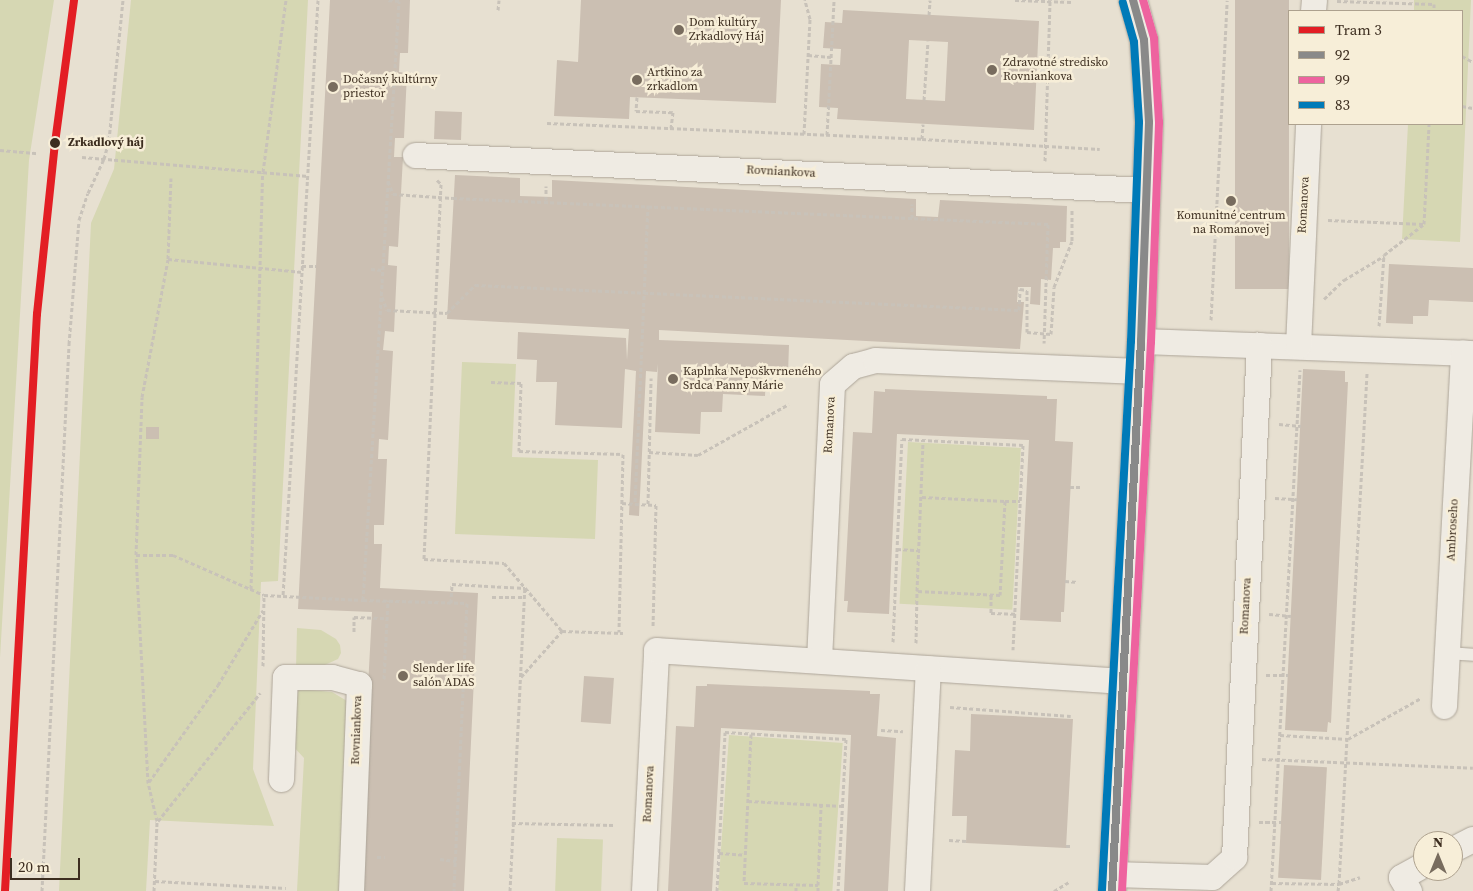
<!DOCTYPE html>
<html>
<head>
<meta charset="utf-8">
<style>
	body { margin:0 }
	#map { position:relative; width:1473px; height:891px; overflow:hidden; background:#e7e0d1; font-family:"Source Serif 4",serif }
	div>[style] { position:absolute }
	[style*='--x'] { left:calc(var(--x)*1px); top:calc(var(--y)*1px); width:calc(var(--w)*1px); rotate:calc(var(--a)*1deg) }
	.green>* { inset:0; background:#d6d7b3; transform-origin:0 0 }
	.building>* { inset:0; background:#cbbfb2; transform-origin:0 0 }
	.path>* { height:3px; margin-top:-1.5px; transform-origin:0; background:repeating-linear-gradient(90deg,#c8c2b9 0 4px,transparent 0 6.5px) }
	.roads { filter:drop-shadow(0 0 1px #ada599) drop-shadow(0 0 1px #ada599) }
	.lane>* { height:12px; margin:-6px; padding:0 6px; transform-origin:6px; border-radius:6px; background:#efebe3 }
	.street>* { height:25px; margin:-12.5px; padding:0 12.5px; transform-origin:12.5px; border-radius:12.5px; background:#efebe3 }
	.secondary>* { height:28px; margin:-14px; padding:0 14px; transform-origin:14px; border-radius:14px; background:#efebe3 }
	.path-bridge>* { height:3px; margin-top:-1.5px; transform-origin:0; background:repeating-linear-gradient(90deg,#c8c2b9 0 4px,transparent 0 6.5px) }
	.bus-1>* { height:8px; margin:-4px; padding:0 4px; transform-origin:4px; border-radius:4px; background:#898989 }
	.bus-2>* { height:8px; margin:-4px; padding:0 4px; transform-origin:4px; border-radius:4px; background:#ee639f }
	.bus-3>* { height:8px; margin:-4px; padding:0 4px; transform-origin:4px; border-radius:4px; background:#007ab8 }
	.tram-1>* { height:8px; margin:-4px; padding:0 4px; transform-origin:4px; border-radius:4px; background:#e31e24 }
	.dots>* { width:14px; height:14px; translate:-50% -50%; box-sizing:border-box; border:2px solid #f7eed8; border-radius:50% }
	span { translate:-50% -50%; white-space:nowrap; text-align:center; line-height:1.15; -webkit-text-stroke:5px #f7eed8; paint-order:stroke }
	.poi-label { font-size:12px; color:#3d2e20 }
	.left { translate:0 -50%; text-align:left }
	.stop-label { font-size:12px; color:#3d2e20; font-weight:700 }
	.street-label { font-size:12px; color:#3d2e20 }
	.legend { position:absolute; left:1288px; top:10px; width:175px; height:115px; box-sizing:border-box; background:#f7eed8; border:1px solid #ada18e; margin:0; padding:6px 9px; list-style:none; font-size:15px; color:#3d2e20 }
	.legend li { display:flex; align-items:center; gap:10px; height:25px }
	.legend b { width:25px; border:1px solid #ada18e }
	.north { position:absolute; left:1413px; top:831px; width:50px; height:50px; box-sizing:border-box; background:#f7eed8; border:1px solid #ada18e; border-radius:50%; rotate:0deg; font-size:14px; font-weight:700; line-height:20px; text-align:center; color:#3d2e20 }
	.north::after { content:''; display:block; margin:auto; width:18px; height:22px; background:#786c5e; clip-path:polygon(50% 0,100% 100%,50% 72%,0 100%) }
	.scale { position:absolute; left:10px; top:858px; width:70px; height:22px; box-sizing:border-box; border:2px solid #3d2e20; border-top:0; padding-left:6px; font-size:15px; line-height:18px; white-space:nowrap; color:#3d2e20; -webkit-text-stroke:4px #f7eed8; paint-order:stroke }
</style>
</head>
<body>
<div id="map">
	<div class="green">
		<i style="clip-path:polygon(0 0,54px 0,29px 160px,0 658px)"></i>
		<i style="clip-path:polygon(131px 0,308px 0,278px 581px,261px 582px,253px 769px,274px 826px,150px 820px,146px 891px,59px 891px,91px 223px,114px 169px)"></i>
		<i style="clip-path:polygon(1414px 0,1471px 0,1460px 242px,1402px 239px,1408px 124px,1462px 124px,1462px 11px,1414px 11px)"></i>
		<i style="clip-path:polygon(462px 362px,516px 364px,512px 457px,598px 460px,595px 539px,455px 534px)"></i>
		<i style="left:908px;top:442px;width:113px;height:162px;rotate:3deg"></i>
		<i style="clip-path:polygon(297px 628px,321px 630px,336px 639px,340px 645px,341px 653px,338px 659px,318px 668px,296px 668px)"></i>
		<i style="clip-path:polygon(300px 689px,332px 692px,347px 701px,339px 891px,297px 891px,304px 758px,291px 744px,295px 695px)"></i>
		<i style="left:729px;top:735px;width:114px;height:156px;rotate:4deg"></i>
		<i style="left:557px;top:838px;width:46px;height:53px;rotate:2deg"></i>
	</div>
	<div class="building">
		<i style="clip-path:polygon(330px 0,410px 0,408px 53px,400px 53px,399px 72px,407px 73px,404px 138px,395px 138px,394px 157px,403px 157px,398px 247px,389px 246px,388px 265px,397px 266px,394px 332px,385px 331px,383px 350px,393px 351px,388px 440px,379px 439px,378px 459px,387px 459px,384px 525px,374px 525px,374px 544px,382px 544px,380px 588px,478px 593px,464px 891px,357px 891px,372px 612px,298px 609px)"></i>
		<i style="clip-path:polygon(581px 0,781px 0,776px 103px,630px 97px,629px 119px,554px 116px,557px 60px,578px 62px)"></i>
		<i style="left:1235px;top:0;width:54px;height:289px"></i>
		<i style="clip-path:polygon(evenodd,843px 10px,1039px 21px,1034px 130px,837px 119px,838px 108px,819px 107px,821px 64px,840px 65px,841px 49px,823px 48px,825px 22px,842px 23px,843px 10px,909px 40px,948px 42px,945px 101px,906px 99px,909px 40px)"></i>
		<i style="left:435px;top:111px;width:27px;height:28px;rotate:2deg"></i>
		<i style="clip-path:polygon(455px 175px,520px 178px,520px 196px,552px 197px,552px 180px,916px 199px,916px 216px,938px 217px,940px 200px,1067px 206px,1066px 242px,1060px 242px,1060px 248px,1053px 248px,1051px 280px,1041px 279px,1040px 305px,1030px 304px,1031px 287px,1018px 287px,1017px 302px,1024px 302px,1020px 349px,659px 330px,659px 356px,659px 340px,789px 345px,788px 374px,766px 373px,765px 396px,723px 394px,722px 412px,701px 412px,700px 434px,655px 432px,658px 364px,657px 372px,646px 371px,639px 516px,629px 515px,636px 371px,625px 369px,622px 428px,555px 425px,557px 382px,536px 382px,537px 360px,517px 359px,518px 332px,626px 338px,627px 360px,629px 329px,447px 319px)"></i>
		<i style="clip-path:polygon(1389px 264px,1473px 268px,1473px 302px,1429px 300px,1428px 316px,1413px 316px,1413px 324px,1386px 323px)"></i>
		<i style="clip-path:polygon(1303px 369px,1345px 371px,1345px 382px,1348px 382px,1331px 723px,1328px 722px,1327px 732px,1285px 730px)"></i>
		<i style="clip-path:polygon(885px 389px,1047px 396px,1047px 399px,1057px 399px,1055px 441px,1073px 442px,1064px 612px,1061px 612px,1061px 622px,1020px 620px,1029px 440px,897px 434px,889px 614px,847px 612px,848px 601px,844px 601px,853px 432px,872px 433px,874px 391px,885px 392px)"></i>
		<i style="left:146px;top:427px;width:13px;height:12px"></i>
		<i style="left:584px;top:676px;width:30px;height:46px;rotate:4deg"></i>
		<i style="clip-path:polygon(707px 684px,870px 691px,870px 694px,880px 694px,877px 736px,896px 738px,888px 891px,844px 891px,851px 735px,721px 728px,712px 891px,668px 891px,676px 726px,694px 727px,696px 686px,707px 686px)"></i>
		<i style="clip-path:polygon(971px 714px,1073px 719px,1066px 848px,966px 843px,967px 816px,952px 816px,955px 750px,970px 751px)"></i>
		<i style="left:1284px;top:765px;width:43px;height:113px;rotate:3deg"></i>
	</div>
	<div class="path">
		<i style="--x:318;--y:0;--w:597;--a:93.36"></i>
		<i style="--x:283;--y:596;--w:80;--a:2.9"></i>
		<i style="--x:363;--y:600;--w:600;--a:-86.56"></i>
		<i style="--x:399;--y:1;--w:12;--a:-175"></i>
		<i style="--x:1015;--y:0;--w:56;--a:2"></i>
		<i style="--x:1337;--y:1;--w:97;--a:1.8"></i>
		<i style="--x:1434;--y:4;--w:7;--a:90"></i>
		<i style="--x:498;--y:10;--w:10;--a:-84"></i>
		<i style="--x:929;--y:15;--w:15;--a:-86"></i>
		<i style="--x:808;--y:55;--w:23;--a:5"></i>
		<i style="--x:1462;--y:56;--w:13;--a:29"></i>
		<i style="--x:637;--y:97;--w:14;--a:94"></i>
		<i style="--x:636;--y:111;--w:37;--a:2"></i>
		<i style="--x:673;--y:112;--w:16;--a:97"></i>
		<i style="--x:924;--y:100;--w:59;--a:-86.1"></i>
		<i style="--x:1462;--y:106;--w:11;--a:10"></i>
		<i style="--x:547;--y:123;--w:375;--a:2.4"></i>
		<i style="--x:922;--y:139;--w:178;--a:3.2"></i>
		<i style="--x:804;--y:134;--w:115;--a:-87"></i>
		<i style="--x:810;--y:19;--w:20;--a:-105"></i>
		<i style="--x:827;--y:135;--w:135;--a:-87"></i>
		<i style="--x:922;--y:139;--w:15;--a:-86"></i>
		<i style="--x:0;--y:150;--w:38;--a:5"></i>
		<i style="--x:82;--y:157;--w:227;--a:4.8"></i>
		<i style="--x:1045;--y:161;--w:160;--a:-88.2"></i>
		<i style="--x:437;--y:180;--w:6;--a:45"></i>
		<i style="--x:441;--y:184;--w:375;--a:92.6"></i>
		<i style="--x:424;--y:559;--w:80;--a:2.9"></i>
		<i style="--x:504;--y:563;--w:89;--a:49.5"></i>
		<i style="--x:562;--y:631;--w:61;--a:1.9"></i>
		<i style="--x:388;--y:181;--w:14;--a:69"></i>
		<i style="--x:453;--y:198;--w:596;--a:2.5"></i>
		<i style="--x:1048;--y:224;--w:119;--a:91.9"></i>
		<i style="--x:546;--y:200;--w:14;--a:-90"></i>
		<i style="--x:648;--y:205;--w:299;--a:92.5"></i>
		<i style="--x:635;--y:504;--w:21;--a:3"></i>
		<i style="--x:656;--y:505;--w:121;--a:91.4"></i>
		<i style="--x:912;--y:218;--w:14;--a:-90"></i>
		<i style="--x:1328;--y:220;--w:96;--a:2.4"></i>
		<i style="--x:168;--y:259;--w:135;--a:5.5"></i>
		<i style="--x:302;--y:266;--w:14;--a:0"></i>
		<i style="--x:371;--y:269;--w:12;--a:5"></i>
		<i style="--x:382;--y:297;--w:14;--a:69"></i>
		<i style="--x:1324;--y:299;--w:28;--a:-44"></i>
		<i style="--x:1344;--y:280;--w:47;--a:-31"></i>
		<i style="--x:447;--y:313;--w:40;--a:-45"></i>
		<i style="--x:475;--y:285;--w:545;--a:2.63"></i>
		<i style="--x:1019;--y:310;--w:21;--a:-87"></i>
		<i style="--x:1020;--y:289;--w:7;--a:8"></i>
		<i style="--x:1027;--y:290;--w:42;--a:90"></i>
		<i style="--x:1027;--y:332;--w:24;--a:5"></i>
		<i style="--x:1051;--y:334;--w:47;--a:-86.3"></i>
		<i style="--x:1054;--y:287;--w:49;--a:-68.6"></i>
		<i style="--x:1072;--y:241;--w:31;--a:-90"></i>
		<i style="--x:1211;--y:320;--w:320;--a:-87.1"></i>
		<i style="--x:1379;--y:326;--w:71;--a:-86"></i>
		<i style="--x:1384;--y:255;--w:51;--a:-37.8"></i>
		<i style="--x:1424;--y:224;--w:100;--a:-87.1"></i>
		<i style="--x:491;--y:382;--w:30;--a:2"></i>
		<i style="--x:521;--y:383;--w:68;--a:91.7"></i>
		<i style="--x:519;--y:451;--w:104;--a:1.7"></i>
		<i style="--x:623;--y:454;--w:178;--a:91.3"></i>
		<i style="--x:1279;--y:424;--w:22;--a:5"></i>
		<i style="--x:649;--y:452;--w:49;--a:3.5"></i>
		<i style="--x:698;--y:455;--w:104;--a:-29.3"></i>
		<i style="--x:1070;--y:487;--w:12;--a:0"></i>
		<i style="--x:922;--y:497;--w:83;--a:2.8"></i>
		<i style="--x:1005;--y:501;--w:94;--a:93"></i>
		<i style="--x:1000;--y:595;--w:83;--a:-177.2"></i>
		<i style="--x:917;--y:591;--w:151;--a:-87.7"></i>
		<i style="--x:1275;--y:498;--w:22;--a:3"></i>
		<i style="--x:1005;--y:501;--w:15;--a:0"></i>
		<i style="--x:622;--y:503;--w:13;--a:4"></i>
		<i style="--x:648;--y:504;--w:126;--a:-88.6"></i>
		<i style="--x:897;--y:549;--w:22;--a:3"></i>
		<i style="--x:136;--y:555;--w:37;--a:0"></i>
		<i style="--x:173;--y:555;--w:99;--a:23.7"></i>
		<i style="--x:1065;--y:581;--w:13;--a:4"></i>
		<i style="--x:251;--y:589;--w:417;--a:-88.4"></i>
		<i style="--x:263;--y:172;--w:174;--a:-82.4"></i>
		<i style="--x:991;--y:595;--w:18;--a:90"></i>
		<i style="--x:991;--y:613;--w:24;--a:2"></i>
		<i style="--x:492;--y:597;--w:33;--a:0"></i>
		<i style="--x:363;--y:600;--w:104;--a:1.7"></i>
		<i style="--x:467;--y:603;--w:288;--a:92.6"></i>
		<i style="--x:451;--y:603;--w:19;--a:-87"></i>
		<i style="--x:452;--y:584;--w:73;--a:3.1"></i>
		<i style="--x:1269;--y:614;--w:22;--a:5"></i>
		<i style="--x:354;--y:632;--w:15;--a:-90"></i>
		<i style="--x:354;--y:617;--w:33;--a:2"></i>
		<i style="--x:893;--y:642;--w:203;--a:-87.5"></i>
		<i style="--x:902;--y:439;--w:121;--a:2.8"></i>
		<i style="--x:1023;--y:445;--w:205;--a:92.8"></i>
		<i style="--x:916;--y:643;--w:52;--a:-88.9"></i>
		<i style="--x:263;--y:666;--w:71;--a:-89.2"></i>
		<i style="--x:264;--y:595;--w:19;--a:3"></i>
		<i style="--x:1266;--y:675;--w:22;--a:0"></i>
		<i style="--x:521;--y:677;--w:62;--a:-48.3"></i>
		<i style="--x:384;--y:679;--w:79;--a:-87.1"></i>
		<i style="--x:950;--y:707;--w:121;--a:4.3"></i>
		<i style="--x:881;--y:730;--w:22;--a:3"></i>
		<i style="--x:751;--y:734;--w:149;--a:92.7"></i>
		<i style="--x:744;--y:883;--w:74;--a:1.5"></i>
		<i style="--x:818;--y:885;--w:79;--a:-87.8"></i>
		<i style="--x:1280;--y:735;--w:68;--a:3.4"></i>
		<i style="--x:1348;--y:739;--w:84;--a:-29.3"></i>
		<i style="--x:1262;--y:759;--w:211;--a:2.4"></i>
		<i style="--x:149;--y:782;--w:119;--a:-54.6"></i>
		<i style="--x:218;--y:685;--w:87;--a:-59"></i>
		<i style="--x:748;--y:801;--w:95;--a:3"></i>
		<i style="--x:158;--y:821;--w:164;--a:-51.4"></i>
		<i style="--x:1259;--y:822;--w:22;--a:0"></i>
		<i style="--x:512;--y:823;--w:102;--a:1.1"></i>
		<i style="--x:949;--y:840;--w:17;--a:3"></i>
		<i style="--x:1066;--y:846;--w:5;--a:0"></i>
		<i style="--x:719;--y:853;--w:26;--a:4"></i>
		<i style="--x:377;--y:857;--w:8;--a:0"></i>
		<i style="--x:440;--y:859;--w:16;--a:7"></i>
		<i style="--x:155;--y:881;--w:131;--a:3.1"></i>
		<i style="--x:1272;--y:883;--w:67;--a:0.9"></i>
		<i style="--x:1339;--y:884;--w:512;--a:-86.86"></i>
		<i style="--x:42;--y:891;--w:548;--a:-87.17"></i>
		<i style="--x:69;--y:344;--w:124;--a:-85.4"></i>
		<i style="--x:79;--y:220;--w:28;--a:-72"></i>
		<i style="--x:88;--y:193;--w:38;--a:-65"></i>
		<i style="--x:104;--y:159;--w:20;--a:-75"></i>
		<i style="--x:109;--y:140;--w:141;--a:-84.3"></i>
		<i style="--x:154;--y:891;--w:70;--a:-87.5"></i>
		<i style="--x:157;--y:821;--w:39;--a:-103"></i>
		<i style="--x:148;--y:783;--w:228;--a:-93"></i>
		<i style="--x:136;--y:555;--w:158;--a:-87.8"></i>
		<i style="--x:142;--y:397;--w:140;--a:-79.3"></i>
		<i style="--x:168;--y:259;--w:81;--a:-87.9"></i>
		<i style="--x:510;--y:891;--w:303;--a:-87.2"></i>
		<i style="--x:717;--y:891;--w:159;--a:-87.1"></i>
		<i style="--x:725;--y:732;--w:121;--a:3.3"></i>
		<i style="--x:846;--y:739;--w:152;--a:93"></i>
		<i style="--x:796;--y:891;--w:6;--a:-90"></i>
		<i style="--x:818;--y:891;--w:6;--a:-90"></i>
		<i style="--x:1054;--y:891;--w:17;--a:-31"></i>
		<i style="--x:1271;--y:891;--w:522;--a:-86.81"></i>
		<i style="--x:1338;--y:891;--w:7;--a:-82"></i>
		<i style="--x:1339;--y:884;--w:22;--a:-18"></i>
	</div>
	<div class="roads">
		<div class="lane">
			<i style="--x:1447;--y:653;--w:26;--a:4"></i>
		</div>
		<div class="street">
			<i style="--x:1313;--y:11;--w:11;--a:-85"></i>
			<i style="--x:415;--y:155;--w:732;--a:2.74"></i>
			<i style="--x:1141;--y:341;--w:332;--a:2.1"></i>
			<i style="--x:1298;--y:346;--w:222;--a:-87.4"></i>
			<i style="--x:819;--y:660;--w:276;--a:-87.3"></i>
			<i style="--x:832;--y:384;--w:28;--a:-41"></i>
			<i style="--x:853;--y:366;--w:23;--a:-15"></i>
			<i style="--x:875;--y:360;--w:264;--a:2.4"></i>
			<i style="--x:1444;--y:706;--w:354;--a:-86.9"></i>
			<i style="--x:281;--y:779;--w:102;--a:-87.8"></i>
			<i style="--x:285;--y:677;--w:47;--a:0"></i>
			<i style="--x:332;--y:677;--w:28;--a:15"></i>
			<i style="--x:359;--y:684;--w:207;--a:92.2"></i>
			<i style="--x:1453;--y:849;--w:22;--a:-27"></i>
			<i style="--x:1113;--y:874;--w:99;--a:1.7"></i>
			<i style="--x:1212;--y:877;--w:30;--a:-42"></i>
			<i style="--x:1234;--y:857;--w:513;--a:-87.2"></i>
			<i style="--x:644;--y:891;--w:241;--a:-87.1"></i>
			<i style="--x:656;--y:650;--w:467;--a:3.8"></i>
			<i style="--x:917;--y:891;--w:223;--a:-87.2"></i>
			<i style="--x:1409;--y:891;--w:16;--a:-120"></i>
			<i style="--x:1401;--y:877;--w:25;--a:-29"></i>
		</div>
		<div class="secondary">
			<i style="--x:1112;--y:891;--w:551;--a:-86.98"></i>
			<i style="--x:1141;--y:341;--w:219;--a:-87.9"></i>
			<i style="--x:1149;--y:122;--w:82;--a:-93.5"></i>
			<i style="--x:1144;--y:40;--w:41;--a:-105.4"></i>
		</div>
	</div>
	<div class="path-bridge">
		<i style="--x:393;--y:194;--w:60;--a:3.8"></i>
		<i style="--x:387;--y:310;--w:60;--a:2.9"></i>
	</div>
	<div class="bus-1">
		<i style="--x:1112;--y:891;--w:551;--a:-86.98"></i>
		<i style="--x:1141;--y:341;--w:219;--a:-87.9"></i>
		<i style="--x:1149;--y:122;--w:82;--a:-93.5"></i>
		<i style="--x:1144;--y:40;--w:41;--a:-105.4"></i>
	</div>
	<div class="bus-2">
		<i style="--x:1122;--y:891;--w:550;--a:-86.98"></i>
		<i style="--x:1151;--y:342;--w:220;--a:-87.9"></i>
		<i style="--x:1159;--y:122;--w:84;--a:-93.4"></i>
		<i style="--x:1154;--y:38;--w:40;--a:-106"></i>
	</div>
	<div class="bus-3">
		<i style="--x:1102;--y:890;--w:550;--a:-86.98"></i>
		<i style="--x:1131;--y:341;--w:219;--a:-87.9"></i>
		<i style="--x:1139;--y:122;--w:80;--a:-93.6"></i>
		<i style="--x:1134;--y:42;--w:41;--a:-105.8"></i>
	</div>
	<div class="tram-1">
		<i style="--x:5;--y:891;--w:578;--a:-86.83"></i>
		<i style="--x:37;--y:314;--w:172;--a:-84"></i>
		<i style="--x:55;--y:143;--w:144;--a:-82.4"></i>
	</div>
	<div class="dots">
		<i style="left:679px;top:30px;background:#786c5e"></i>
		<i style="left:992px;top:70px;background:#786c5e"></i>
		<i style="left:637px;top:80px;background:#786c5e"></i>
		<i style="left:333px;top:87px;background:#786c5e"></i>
		<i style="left:55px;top:143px;background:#3d2e20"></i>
		<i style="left:1231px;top:201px;background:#786c5e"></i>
		<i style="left:673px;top:379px;background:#786c5e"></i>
		<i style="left:403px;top:676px;background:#786c5e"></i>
	</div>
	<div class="poi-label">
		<span class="left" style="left:689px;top:30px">Dom kultúry<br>Zrkadlový Háj</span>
		<span class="left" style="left:1003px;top:70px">Zdravotné stredisko<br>Rovniankova</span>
		<span class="left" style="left:647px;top:80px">Artkino za<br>zrkadlom</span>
		<span class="left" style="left:343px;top:87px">Dočasný kultúrny<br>priestor</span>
		<span style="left:1231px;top:223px">Komunitné centrum<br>na Romanovej</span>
		<span class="left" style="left:683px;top:379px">Kaplnka Nepoškvrneného<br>Srdca Panny Márie</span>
		<span class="left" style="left:413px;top:676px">Slender life<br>salón ADAS</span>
	</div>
	<div class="stop-label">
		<span class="left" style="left:68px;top:143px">Zrkadlový háj</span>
	</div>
	<div class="street-label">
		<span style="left:781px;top:172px;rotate:3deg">Rovniankova</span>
		<span style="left:1304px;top:205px;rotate:-87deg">Romanova</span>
		<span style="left:830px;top:425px;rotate:-87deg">Romanova</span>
		<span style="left:1453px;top:530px;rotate:-87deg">Ambroseho</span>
		<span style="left:1246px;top:606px;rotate:-87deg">Romanova</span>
		<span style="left:357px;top:730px;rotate:-88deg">Rovniankova</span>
		<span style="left:649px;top:794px;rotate:-87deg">Romanova</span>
	</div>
	<ul class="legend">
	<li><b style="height:6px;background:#e31e24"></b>Tram 3</li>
	<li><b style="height:6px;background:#898989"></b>92</li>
	<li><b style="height:6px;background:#ee639f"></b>99</li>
	<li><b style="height:6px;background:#007ab8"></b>83</li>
	</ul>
	<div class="north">N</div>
	<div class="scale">20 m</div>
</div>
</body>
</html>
